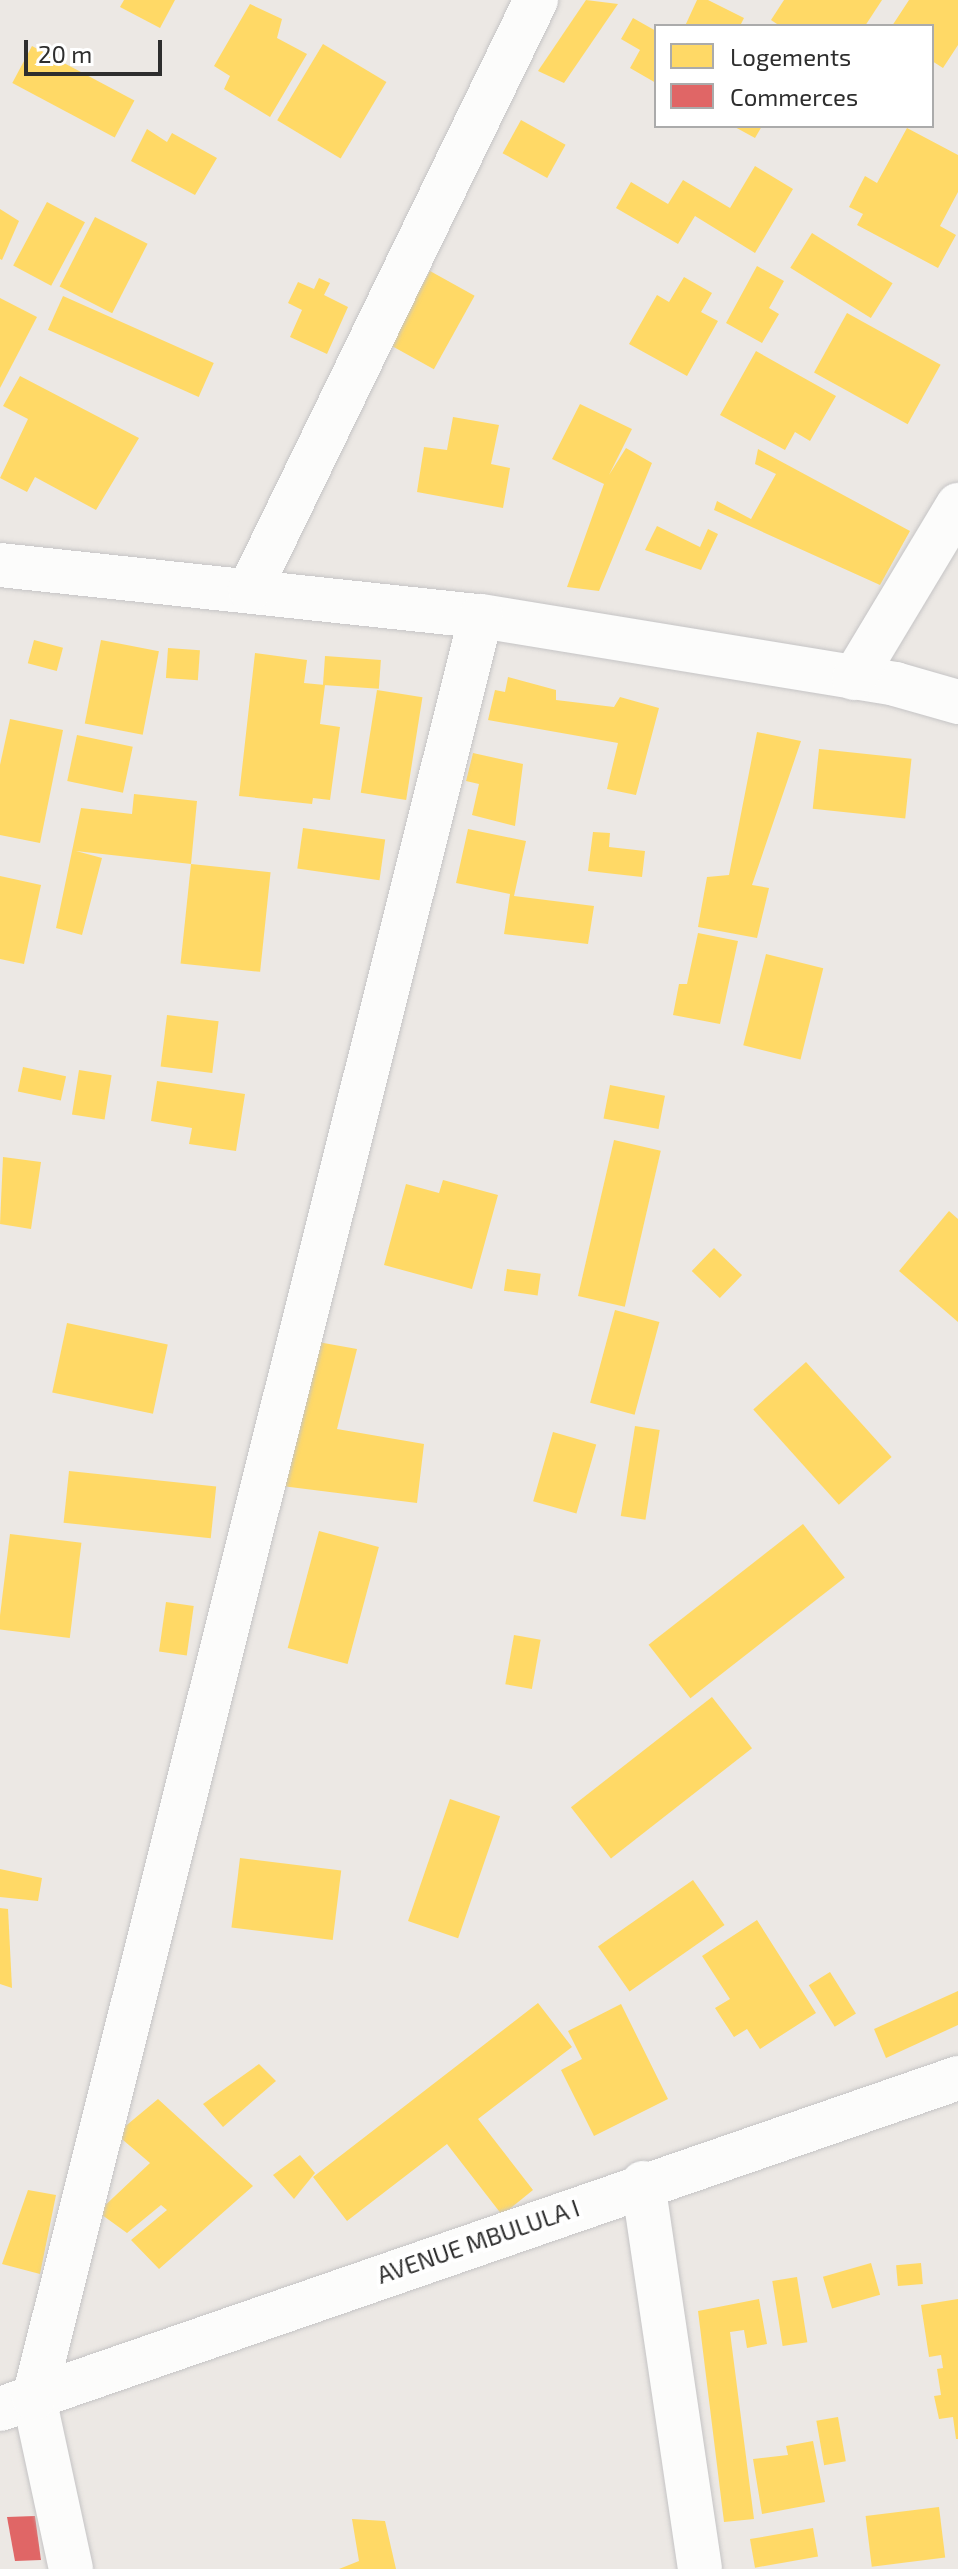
<!DOCTYPE html>
<html>
<head>
<meta charset="utf-8">
<style>
	body { margin:0 }
	#map { position:relative; width:958px; height:2569px; overflow:hidden; background:#ece8e4; font-family:"Exo 2",sans-serif }
	div>[style] { position:absolute }
	[style*='--x'] { left:calc(var(--x)*1px); top:calc(var(--y)*1px); width:calc(var(--w)*1px); rotate:calc(var(--a)*1deg) }
	.homes>* { inset:0; background:#ffd966; transform-origin:0 0 }
	.shops>* { inset:0; background:#e06666 }
	.roads { filter:drop-shadow(0 0 2px #c5c4c5) drop-shadow(0 0 2px #c5c4c5) }
	.minor>* { height:44px; margin:-22px; padding:0 22px; transform-origin:22px; border-radius:22px; background:#fcfcfb }
	span { translate:-50% -50%; white-space:nowrap; text-align:center; line-height:1.15; -webkit-text-stroke:8px #fff; paint-order:stroke }
	.street-label { font-size:24px; color:#2e2e2e }
	.legend { position:absolute; left:654px; top:24px; width:280px; height:104px; box-sizing:border-box; background:#fff; border:2px solid #ababab; margin:0; padding:10px 14px; list-style:none; font-size:24px; color:#2e2e2e }
	.legend li { display:flex; align-items:center; gap:16px; height:40px }
	.legend b { width:40px; border:2px solid #ababab }
	.scale { position:absolute; left:24px; top:40px; width:138px; height:36px; box-sizing:border-box; border:4px solid #2e2e2e; border-top:0; padding-left:10px; font-size:24px; line-height:28px; white-space:nowrap; color:#2e2e2e; -webkit-text-stroke:6px #fff; paint-order:stroke }
</style>
</head>
<body>
<div id="map">
	<div class="homes">
		<i style="clip-path:polygon(124px 0,175px 0,160px 28px,120px 7px)"></i>
		<i style="clip-path:polygon(586px 0,618px 4px,564px 83px,538px 71px)"></i>
		<i style="clip-path:polygon(697px 0,708px 0,744px 18px,740px 26px,685px 26px)"></i>
		<i style="clip-path:polygon(784px 0,882px 0,865px 26px,780px 26px,771px 20px)"></i>
		<i style="clip-path:polygon(909px 0,958px 0,958px 45px,943px 68px,932px 61px,932px 26px,892px 26px)"></i>
		<i style="clip-path:polygon(250px 4px,282px 19px,277px 38px,307px 54px,270px 117px,224px 89px,230px 76px,214px 66px)"></i>
		<i style="clip-path:polygon(633px 18px,656px 31px,656px 83px,630px 68px,640px 50px,621px 39px)"></i>
		<i style="left:323px;top:44px;width:74px;height:89px;rotate:31deg"></i>
		<i style="left:32px;top:46px;width:116px;height:42px;rotate:28deg"></i>
		<i style="left:521px;top:120px;width:51px;height:38px;rotate:29deg"></i>
		<i style="clip-path:polygon(733px 126px,762px 126px,755px 138px)"></i>
		<i style="clip-path:polygon(907px 128px,958px 155px,958px 192px,940px 226px,956px 235px,938px 268px,857px 225px,863px 214px,849px 207px,865px 176px,877px 183px)"></i>
		<i style="clip-path:polygon(147px 129px,167px 142px,172px 133px,217px 158px,195px 195px,131px 161px)"></i>
		<i style="clip-path:polygon(755px 166px,793px 189px,755px 253px,695px 216px,678px 244px,616px 208px,631px 182px,668px 204px,683px 180px,730px 208px)"></i>
		<i style="left:47px;top:202px;width:43px;height:72px;rotate:28deg"></i>
		<i style="clip-path:polygon(0 209px,19px 221px,2px 260px,0 259px)"></i>
		<i style="left:95px;top:217px;width:59px;height:78px;rotate:27deg"></i>
		<i style="left:812px;top:233px;width:95px;height:41px;rotate:32deg"></i>
		<i style="clip-path:polygon(757px 266px,784px 281px,769px 308px,779px 314px,762px 343px,726px 323px)"></i>
		<i style="left:430px;top:271px;width:51px;height:84px;rotate:29deg"></i>
		<i style="clip-path:polygon(684px 277px,712px 293px,701px 312px,718px 321px,687px 376px,629px 344px,657px 295px,669px 302px)"></i>
		<i style="clip-path:polygon(319px 278px,330px 283px,324px 295px,348px 307px,327px 354px,290px 337px,302px 310px,288px 303px,298px 282px,314px 289px)"></i>
		<i style="left:63px;top:296px;width:165px;height:37px;rotate:24deg"></i>
		<i style="clip-path:polygon(0 298px,37px 317px,0 388px)"></i>
		<i style="left:847px;top:313px;width:107px;height:68px;rotate:29deg"></i>
		<i style="clip-path:polygon(756px 351px,836px 396px,810px 441px,795px 432px,785px 450px,720px 415px)"></i>
		<i style="clip-path:polygon(20px 376px,139px 438px,96px 510px,35px 477px,27px 492px,0 478px,28px 419px,3px 406px)"></i>
		<i style="clip-path:polygon(580px 404px,632px 429px,609px 475px,626px 448px,652px 463px,599px 591px,567px 587px,604px 484px,552px 459px)"></i>
		<i style="clip-path:polygon(453px 417px,499px 425px,491px 464px,510px 468px,503px 508px,417px 492px,424px 447px,447px 450px)"></i>
		<i style="clip-path:polygon(758px 449px,910px 531px,880px 585px,714px 510px,717px 501px,751px 519px,776px 474px,755px 464px)"></i>
		<i style="clip-path:polygon(657px 526px,700px 547px,708px 529px,718px 534px,701px 570px,645px 550px)"></i>
		<i style="left:34px;top:640px;width:30px;height:24px;rotate:15deg"></i>
		<i style="left:101px;top:640px;width:59px;height:85px;rotate:11deg"></i>
		<i style="left:168px;top:648px;width:32px;height:30px;rotate:4deg"></i>
		<i style="clip-path:polygon(255px 653px,307px 660px,304px 683px,325px 685px,320px 724px,340px 727px,330px 800px,313px 798px,312px 804px,239px 796px)"></i>
		<i style="left:325px;top:656px;width:56px;height:29px;rotate:4deg"></i>
		<i style="clip-path:polygon(508px 677px,556px 690px,556px 700px,614px 707px,620px 697px,659px 708px,636px 795px,607px 789px,618px 743px,488px 720px,495px 690px,505px 692px)"></i>
		<i style="left:377px;top:690px;width:46px;height:104px;rotate:9deg"></i>
		<i style="clip-path:polygon(10px 719px,63px 730px,40px 843px,0 835px,0 765px)"></i>
		<i style="clip-path:polygon(757px 732px,801px 741px,752px 885px,769px 888px,757px 938px,698px 927px,707px 877px,729px 875px)"></i>
		<i style="left:77px;top:735px;width:57px;height:47px;rotate:12deg"></i>
		<i style="left:819px;top:749px;width:93px;height:60px;rotate:6deg"></i>
		<i style="clip-path:polygon(473px 753px,523px 764px,515px 826px,472px 815px,479px 784px,466px 781px)"></i>
		<i style="clip-path:polygon(134px 794px,197px 801px,191px 864px,76px 851px,102px 858px,82px 935px,56px 928px,81px 808px,132px 814px)"></i>
		<i style="left:303px;top:828px;width:83px;height:41px;rotate:8deg"></i>
		<i style="clip-path:polygon(468px 829px,526px 841px,514px 896px,594px 906px,588px 944px,504px 934px,510px 894px,456px 883px)"></i>
		<i style="clip-path:polygon(593px 832px,610px 833px,609px 847px,645px 851px,642px 877px,588px 871px)"></i>
		<i style="left:191px;top:864px;width:80px;height:100px;rotate:6deg"></i>
		<i style="clip-path:polygon(0 876px,41px 885px,24px 964px,0 959px)"></i>
		<i style="clip-path:polygon(698px 933px,738px 941px,720px 1024px,673px 1015px,679px 984px,687px 984px)"></i>
		<i style="left:766px;top:954px;width:59px;height:94px;rotate:14deg"></i>
		<i style="left:167px;top:1015px;width:52px;height:52px;rotate:7deg"></i>
		<i style="left:23px;top:1067px;width:44px;height:25px;rotate:12deg"></i>
		<i style="left:79px;top:1070px;width:33px;height:45px;rotate:9deg"></i>
		<i style="clip-path:polygon(157px 1081px,245px 1094px,236px 1151px,189px 1144px,192px 1128px,151px 1121px)"></i>
		<i style="left:610px;top:1085px;width:56px;height:34px;rotate:11deg"></i>
		<i style="left:614px;top:1140px;width:48px;height:160px;rotate:13deg"></i>
		<i style="clip-path:polygon(3px 1157px,41px 1162px,31px 1229px,0 1224px)"></i>
		<i style="clip-path:polygon(443px 1180px,498px 1195px,472px 1289px,384px 1265px,406px 1184px,439px 1193px)"></i>
		<i style="clip-path:polygon(949px 1211px,958px 1219px,958px 1322px,899px 1271px)"></i>
		<i style="left:714px;top:1248px;width:39px;height:32px;rotate:44deg"></i>
		<i style="left:507px;top:1269px;width:34px;height:22px;rotate:8deg"></i>
		<i style="left:615px;top:1310px;width:46px;height:96px;rotate:15deg"></i>
		<i style="left:67px;top:1323px;width:103px;height:71px;rotate:12deg"></i>
		<i style="clip-path:polygon(318px 1342px,357px 1349px,337px 1429px,424px 1444px,417px 1503px,282px 1486px)"></i>
		<i style="left:806px;top:1362px;width:128px;height:71px;rotate:48deg"></i>
		<i style="left:635px;top:1426px;width:25px;height:91px;rotate:9deg"></i>
		<i style="left:553px;top:1432px;width:45px;height:72px;rotate:16deg"></i>
		<i style="left:69px;top:1471px;width:148px;height:52px;rotate:6deg"></i>
		<i style="left:803px;top:1524px;width:68px;height:196px;rotate:52deg"></i>
		<i style="left:319px;top:1531px;width:62px;height:121px;rotate:15deg"></i>
		<i style="left:10px;top:1534px;width:72px;height:96px;rotate:7deg"></i>
		<i style="left:166px;top:1602px;width:28px;height:50px;rotate:8deg"></i>
		<i style="left:514px;top:1635px;width:27px;height:50px;rotate:10deg"></i>
		<i style="left:712px;top:1697px;width:65px;height:179px;rotate:52deg"></i>
		<i style="left:450px;top:1799px;width:53px;height:129px;rotate:19deg"></i>
		<i style="left:240px;top:1858px;width:102px;height:70px;rotate:7deg"></i>
		<i style="clip-path:polygon(0 1869px,42px 1878px,38px 1901px,0 1897px)"></i>
		<i style="left:693px;top:1880px;width:55px;height:116px;rotate:55deg"></i>
		<i style="clip-path:polygon(0 1908px,8px 1909px,12px 1988px,0 1984px)"></i>
		<i style="clip-path:polygon(757px 1920px,816px 2013px,760px 2049px,747px 2029px,734px 2037px,715px 2008px,730px 1999px,702px 1956px)"></i>
		<i style="left:830px;top:1972px;width:49px;height:25px;rotate:58deg"></i>
		<i style="clip-path:polygon(958px 1991px,958px 2025px,886px 2058px,874px 2029px)"></i>
		<i style="clip-path:polygon(538px 2003px,572px 2047px,478px 2119px,533px 2190px,502px 2215px,447px 2144px,347px 2221px,313px 2177px)"></i>
		<i style="clip-path:polygon(621px 2004px,668px 2099px,594px 2136px,561px 2070px,582px 2059px,568px 2031px)"></i>
		<i style="clip-path:polygon(259px 2064px,276px 2081px,223px 2127px,203px 2104px)"></i>
		<i style="clip-path:polygon(158px 2099px,253px 2186px,159px 2269px,131px 2240px,167px 2210px,161px 2205px,127px 2233px,98px 2212px,150px 2163px,116px 2134px)"></i>
		<i style="clip-path:polygon(300px 2155px,315px 2173px,294px 2199px,273px 2175px)"></i>
		<i style="clip-path:polygon(28px 2190px,56px 2195px,40px 2274px,2px 2264px)"></i>
		<i style="left:871px;top:2263px;width:33px;height:50px;rotate:74deg"></i>
		<i style="left:921px;top:2263px;width:21px;height:25px;rotate:85deg"></i>
		<i style="left:797px;top:2277px;width:66px;height:25px;rotate:81deg"></i>
		<i style="clip-path:polygon(759px 2299px,767px 2344px,747px 2348px,744px 2330px,730px 2332px,754px 2519px,724px 2522px,698px 2311px)"></i>
		<i style="clip-path:polygon(958px 2299px,958px 2439px,956px 2439px,953px 2417px,939px 2419px,934px 2396px,941px 2395px,937px 2369px,943px 2368px,941px 2355px,929px 2357px,921px 2305px)"></i>
		<i style="left:838px;top:2417px;width:45px;height:22px;rotate:80deg"></i>
		<i style="clip-path:polygon(813px 2441px,825px 2502px,762px 2514px,753px 2459px,788px 2455px,786px 2446px)"></i>
		<i style="left:939px;top:2507px;width:51px;height:74px;rotate:83deg"></i>
		<i style="clip-path:polygon(352px 2519px,385px 2521px,396px 2569px,339px 2569px,359px 2561px)"></i>
		<i style="left:813px;top:2528px;width:29px;height:64px;rotate:80deg"></i>
	</div>
	<div class="shops">
		<i style="clip-path:polygon(35px 2516px,41px 2560px,15px 2561px,7px 2517px)"></i>
	</div>
	<div class="roads">
		<div class="minor">
			<i style="--x:0;--y:565;--w:484;--a:6.1"></i>
			<i style="--x:481;--y:616;--w:420;--a:9.3"></i>
			<i style="--x:895;--y:684;--w:66;--a:15.9"></i>
			<i style="--x:250;--y:589;--w:655;--a:-64.1"></i>
			<i style="--x:854;--y:678;--w:202;--a:-59"></i>
			<i style="--x:643;--y:2183;--w:390;--a:81.6"></i>
			<i style="--x:0;--y:2409;--w:1014;--a:-19.06"></i>
			<i style="--x:71;--y:2569;--w:175;--a:-102.2"></i>
			<i style="--x:34;--y:2398;--w:1837;--a:-75.92"></i>
		</div>
	</div>
	<div class="street-label">
		<span style="left:478px;top:2241px;rotate:-19deg">AVENUE MBULULA I</span>
	</div>
	<ul class="legend">
	<li><b style="height:22px;background:#ffd966"></b>Logements</li>
	<li><b style="height:22px;background:#e06666"></b>Commerces</li>
	</ul>
	<div class="scale">20 m</div>
</div>
</body>
</html>
